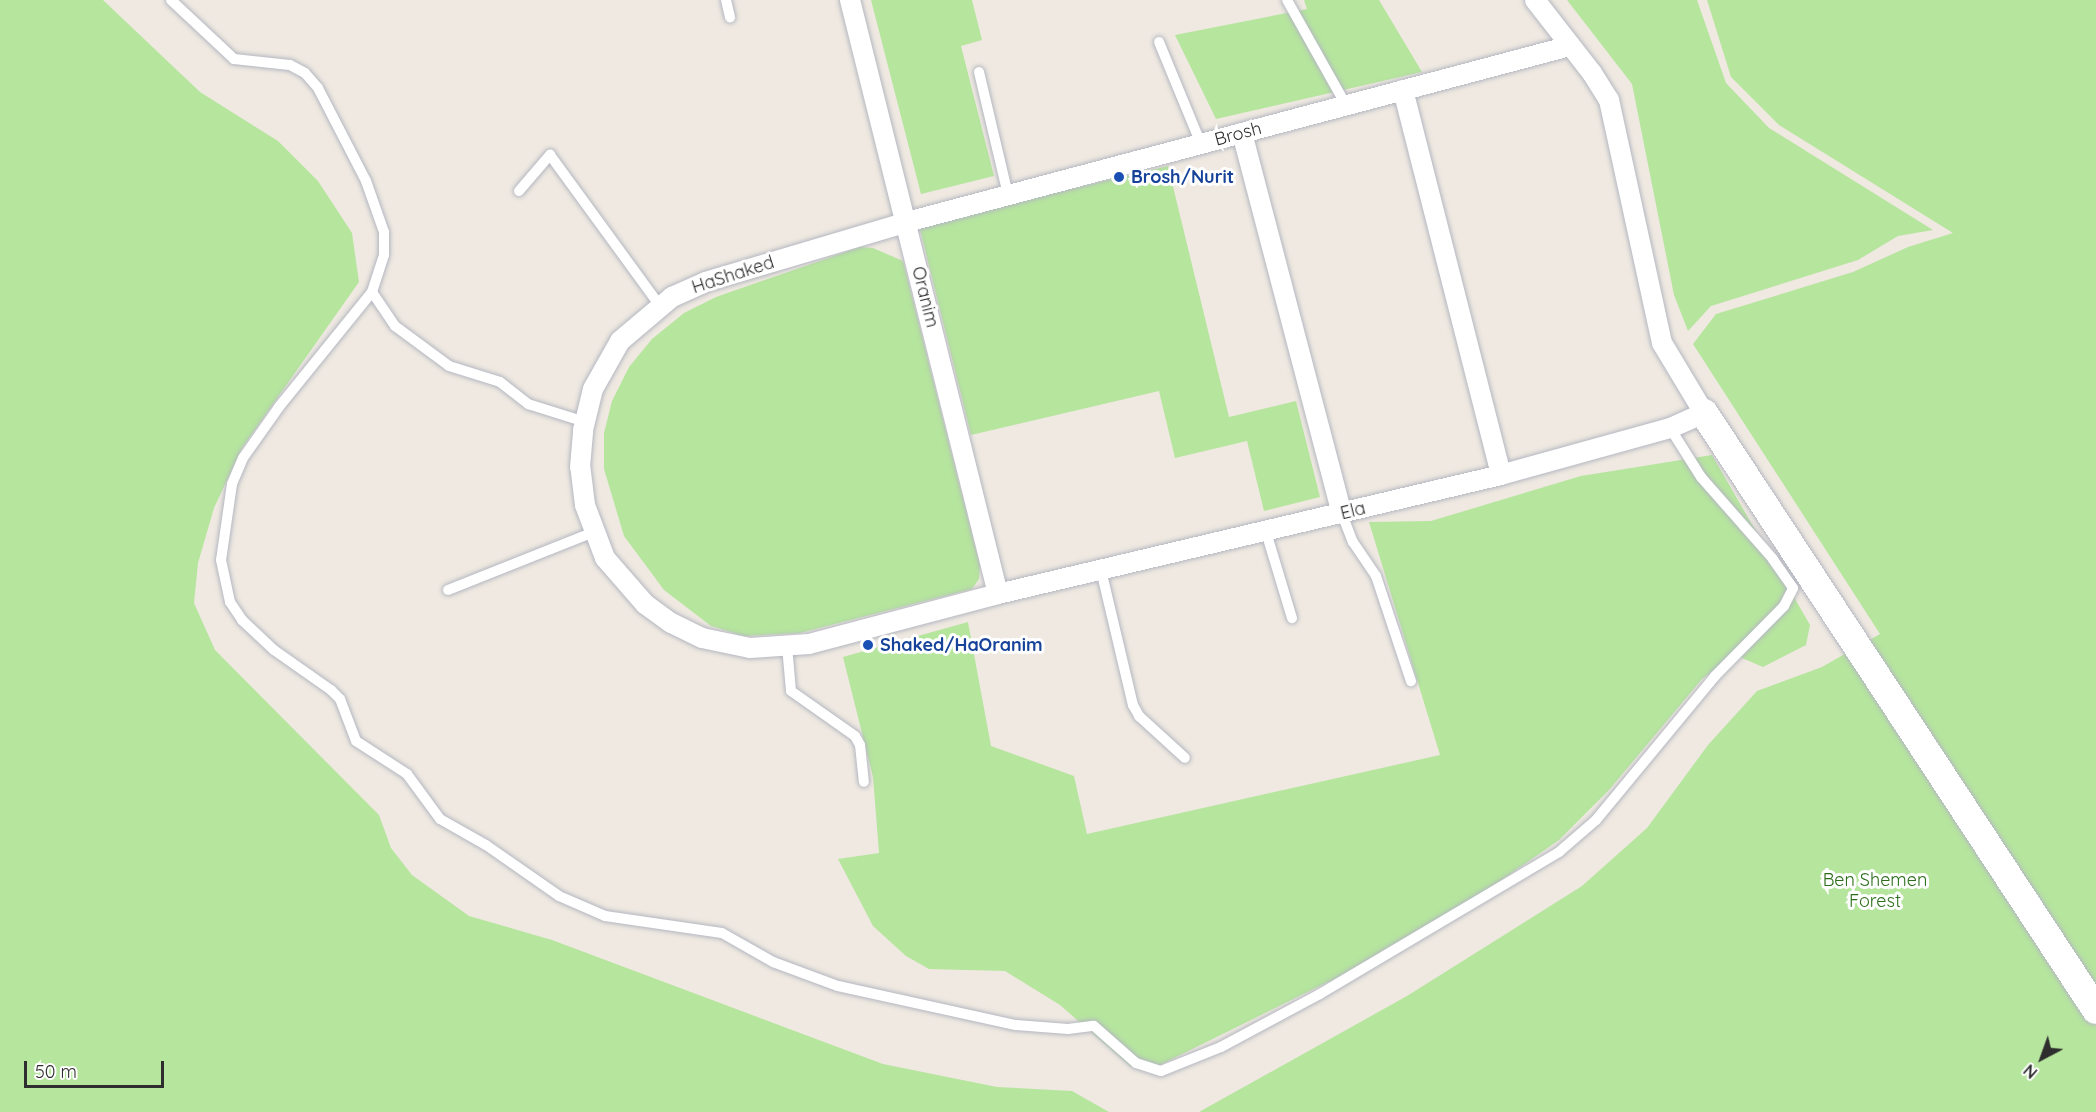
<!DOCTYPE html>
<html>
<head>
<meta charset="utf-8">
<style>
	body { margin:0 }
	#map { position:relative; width:2096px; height:1112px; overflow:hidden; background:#efe9e1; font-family:Quicksand,sans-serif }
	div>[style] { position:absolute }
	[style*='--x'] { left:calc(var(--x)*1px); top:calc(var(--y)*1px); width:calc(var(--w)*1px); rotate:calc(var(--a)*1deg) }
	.green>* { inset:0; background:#b6e59e }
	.roads { filter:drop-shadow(0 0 2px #b4b7c1) drop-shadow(0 0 2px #b4b7c1) }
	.service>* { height:10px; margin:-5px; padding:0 5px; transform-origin:5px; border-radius:5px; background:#fff }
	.minor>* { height:20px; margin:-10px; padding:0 10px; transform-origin:10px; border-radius:10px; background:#fff }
	.secondary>* { height:28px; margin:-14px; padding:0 14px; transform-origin:14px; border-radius:14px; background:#fff }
	.dots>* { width:16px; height:16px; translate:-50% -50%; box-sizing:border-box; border:3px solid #fff; border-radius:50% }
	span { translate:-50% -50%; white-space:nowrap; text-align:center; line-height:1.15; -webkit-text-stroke:6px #fff; paint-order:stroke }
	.street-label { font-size:18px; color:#2e2e2e }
	.transit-label { font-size:18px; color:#164399; font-weight:700 }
	.left { translate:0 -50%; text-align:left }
	.park-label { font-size:18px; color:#2c6e1b }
	.north { position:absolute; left:2012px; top:1028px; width:60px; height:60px; -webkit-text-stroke:4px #fff; paint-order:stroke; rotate:221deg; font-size:16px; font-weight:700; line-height:24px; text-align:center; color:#2e2e2e }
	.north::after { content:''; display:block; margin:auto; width:21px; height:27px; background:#2e2e2e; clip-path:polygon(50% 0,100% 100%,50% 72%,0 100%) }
	.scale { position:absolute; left:24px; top:1061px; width:140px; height:27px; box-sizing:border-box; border:3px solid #2e2e2e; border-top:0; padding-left:8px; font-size:18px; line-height:21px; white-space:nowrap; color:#2e2e2e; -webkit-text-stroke:4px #fff; paint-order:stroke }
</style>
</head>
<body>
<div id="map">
	<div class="green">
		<i style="clip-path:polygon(0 0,103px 0,200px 92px,278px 141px,318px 181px,352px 233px,359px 282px,242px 448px,214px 508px,198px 563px,194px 603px,215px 650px,379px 815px,391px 848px,412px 875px,469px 916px,552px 940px,883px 1064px,997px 1087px,1072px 1091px,1109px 1112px,0 1112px)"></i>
		<i style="clip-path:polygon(871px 0,972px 0,982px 40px,961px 46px,994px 176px,921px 194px)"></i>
		<i style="clip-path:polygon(1304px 0,1379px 0,1422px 72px,1216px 119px,1175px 35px,1307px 9px)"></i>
		<i style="clip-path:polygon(1567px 0,1697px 0,1726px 83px,1769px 128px,1933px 230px,1898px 236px,1858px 260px,1711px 306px,1688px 331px,1674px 295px,1632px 84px)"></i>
		<i style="clip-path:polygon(1707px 0,2096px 0,2096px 1112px,1199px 1112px,1407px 996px,1582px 886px,1647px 828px,1708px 745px,1757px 691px,1822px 667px,1880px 634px,1693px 344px,1716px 314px,1853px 272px,1908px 247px,1953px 233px,1779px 125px,1731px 77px)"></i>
		<i style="clip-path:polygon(1168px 166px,1229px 417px,1296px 401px,1320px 497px,1264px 511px,1247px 441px,1175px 458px,1159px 391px,971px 435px,919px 225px)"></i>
		<i style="clip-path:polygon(860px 247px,873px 248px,903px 261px,980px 566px,979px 579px,972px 589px,800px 633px,744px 636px,711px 626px,664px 590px,624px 536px,604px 469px,604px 433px,612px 401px,629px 367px,652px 339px,684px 313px,716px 297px)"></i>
		<i style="clip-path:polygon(1712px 455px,1810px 625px,1806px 645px,1763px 667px,1735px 655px,1702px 679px,1609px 790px,1559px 840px,1493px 886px,1340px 976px,1160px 1065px,1131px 1067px,1060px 1005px,1005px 971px,929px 969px,906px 956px,873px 926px,838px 859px,879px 853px,873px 777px,843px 657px,968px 622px,991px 746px,1074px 776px,1087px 834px,1440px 755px,1369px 522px,1431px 521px,1581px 476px)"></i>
	</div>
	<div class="roads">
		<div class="service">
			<i style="--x:171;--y:0;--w:86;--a:43.1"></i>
			<i style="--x:234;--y:59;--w:56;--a:6.1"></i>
			<i style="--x:290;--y:65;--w:17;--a:28"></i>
			<i style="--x:305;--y:73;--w:20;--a:49"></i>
			<i style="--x:318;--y:88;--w:105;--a:62.7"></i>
			<i style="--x:366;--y:181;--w:54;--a:70.6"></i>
			<i style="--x:384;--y:232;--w:23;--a:90"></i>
			<i style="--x:384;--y:255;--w:39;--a:108"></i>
			<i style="--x:372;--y:292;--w:148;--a:129"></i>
			<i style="--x:279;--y:407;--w:62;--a:125.2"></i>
			<i style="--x:243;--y:458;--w:28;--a:113"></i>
			<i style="--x:232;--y:484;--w:77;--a:98.2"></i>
			<i style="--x:221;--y:560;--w:43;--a:77.9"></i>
			<i style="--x:230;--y:602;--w:22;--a:56"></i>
			<i style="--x:242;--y:620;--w:44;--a:43.2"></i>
			<i style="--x:274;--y:650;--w:70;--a:35.1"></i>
			<i style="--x:331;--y:690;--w:13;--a:45"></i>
			<i style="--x:340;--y:699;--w:45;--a:69.1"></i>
			<i style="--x:356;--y:741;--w:61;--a:32.9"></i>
			<i style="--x:407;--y:774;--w:56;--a:53.7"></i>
			<i style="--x:440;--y:819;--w:53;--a:29.5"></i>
			<i style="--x:486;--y:845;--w:89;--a:34.9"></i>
			<i style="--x:559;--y:896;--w:50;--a:23.5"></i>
			<i style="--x:605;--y:916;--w:118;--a:8.3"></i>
			<i style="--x:722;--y:933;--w:59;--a:29.6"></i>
			<i style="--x:773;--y:962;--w:69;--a:20.3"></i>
			<i style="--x:838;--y:986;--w:182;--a:12.4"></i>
			<i style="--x:1016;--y:1025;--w:52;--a:4.4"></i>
			<i style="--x:1068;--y:1029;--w:26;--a:-7"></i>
			<i style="--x:1094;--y:1026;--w:56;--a:41.4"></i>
			<i style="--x:1136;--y:1063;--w:26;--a:18"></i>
			<i style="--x:1161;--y:1071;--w:65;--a:-21.8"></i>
			<i style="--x:1221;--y:1047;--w:112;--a:-28.2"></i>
			<i style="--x:1320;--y:994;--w:278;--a:-30.7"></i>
			<i style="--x:1559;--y:852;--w:49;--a:-40.9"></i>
			<i style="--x:1596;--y:820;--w:187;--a:-50.4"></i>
			<i style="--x:1715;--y:676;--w:98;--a:-45.4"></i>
			<i style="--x:1784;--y:606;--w:20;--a:-63"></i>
			<i style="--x:1793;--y:588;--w:35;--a:-125"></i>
			<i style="--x:1773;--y:559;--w:109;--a:-131.3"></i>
			<i style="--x:1701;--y:477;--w:58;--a:-122.3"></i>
			<i style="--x:726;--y:0;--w:18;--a:77"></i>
			<i style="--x:1287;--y:0;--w:120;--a:60.7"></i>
			<i style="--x:1159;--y:42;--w:110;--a:67.6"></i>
			<i style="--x:979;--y:72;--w:126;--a:76.7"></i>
			<i style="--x:519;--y:191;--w:48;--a:-49.3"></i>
			<i style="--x:550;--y:155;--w:187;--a:53.9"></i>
			<i style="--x:372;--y:292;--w:41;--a:55.9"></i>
			<i style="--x:395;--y:326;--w:67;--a:36.5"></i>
			<i style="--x:449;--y:366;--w:53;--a:17.4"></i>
			<i style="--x:500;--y:382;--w:36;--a:38"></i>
			<i style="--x:528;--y:404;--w:60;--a:17.5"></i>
			<i style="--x:1342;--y:514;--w:30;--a:69"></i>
			<i style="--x:1353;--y:542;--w:41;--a:55.9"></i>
			<i style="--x:1376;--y:576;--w:111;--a:71.6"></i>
			<i style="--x:1266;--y:532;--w:90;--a:73.2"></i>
			<i style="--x:1101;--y:570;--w:139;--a:76.7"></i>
			<i style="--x:1133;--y:705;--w:13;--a:61"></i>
			<i style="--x:1139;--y:716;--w:62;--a:42.4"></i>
			<i style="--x:448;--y:590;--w:157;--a:-21.7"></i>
			<i style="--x:787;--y:646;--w:45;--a:84.9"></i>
			<i style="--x:791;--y:691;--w:78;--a:35.1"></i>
			<i style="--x:855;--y:736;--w:10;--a:61"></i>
			<i style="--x:860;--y:745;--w:37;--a:84"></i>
		</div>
		<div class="minor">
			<i style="--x:850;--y:0;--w:612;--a:76.01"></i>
			<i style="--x:1535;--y:0;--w:93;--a:52"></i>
			<i style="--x:1592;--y:73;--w:32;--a:58"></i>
			<i style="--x:1609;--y:100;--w:249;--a:77.7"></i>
			<i style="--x:1662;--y:343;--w:82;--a:59"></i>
			<i style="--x:1704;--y:413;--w:37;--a:156"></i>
			<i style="--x:1670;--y:428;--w:175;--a:164.5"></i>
			<i style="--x:1501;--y:475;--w:517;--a:166.69"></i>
			<i style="--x:998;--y:594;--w:196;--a:165.2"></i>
			<i style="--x:809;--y:644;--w:59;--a:176.1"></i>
			<i style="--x:750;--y:648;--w:49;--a:-168.2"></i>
			<i style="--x:702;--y:638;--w:34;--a:-154"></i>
			<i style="--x:671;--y:623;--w:32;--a:-144"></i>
			<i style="--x:645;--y:604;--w:61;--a:-131"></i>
			<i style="--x:605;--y:558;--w:57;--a:-110.7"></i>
			<i style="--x:585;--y:505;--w:38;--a:-97"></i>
			<i style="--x:580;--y:467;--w:37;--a:-85"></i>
			<i style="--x:583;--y:430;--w:42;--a:-76.3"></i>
			<i style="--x:593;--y:389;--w:55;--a:-60.6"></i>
			<i style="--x:620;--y:341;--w:68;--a:-40.2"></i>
			<i style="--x:672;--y:297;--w:36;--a:-24"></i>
			<i style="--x:705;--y:282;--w:211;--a:-16.5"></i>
			<i style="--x:907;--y:222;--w:686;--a:-14.87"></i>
			<i style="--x:1403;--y:90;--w:397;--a:75.7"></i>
			<i style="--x:1242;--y:133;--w:394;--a:75.3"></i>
		</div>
		<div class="secondary">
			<i style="--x:1704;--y:413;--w:714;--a:56.71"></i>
		</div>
	</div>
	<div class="dots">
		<i style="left:1119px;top:177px;background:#1a4fb4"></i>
		<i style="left:868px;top:645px;background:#1a4fb4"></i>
	</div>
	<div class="street-label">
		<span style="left:1238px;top:134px;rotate:-15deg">Brosh</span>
		<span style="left:733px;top:275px;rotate:-18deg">HaShaked</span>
		<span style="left:925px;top:297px;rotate:76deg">Oranim</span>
		<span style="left:1353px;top:511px;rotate:-14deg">Ela</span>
	</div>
	<div class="transit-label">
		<span class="left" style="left:1131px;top:177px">Brosh/Nurit</span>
		<span class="left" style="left:880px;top:645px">Shaked/HaOranim</span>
	</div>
	<div class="park-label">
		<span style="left:1875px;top:891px">Ben Shemen<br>Forest</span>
	</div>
	<div class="north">N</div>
	<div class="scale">50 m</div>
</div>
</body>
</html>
